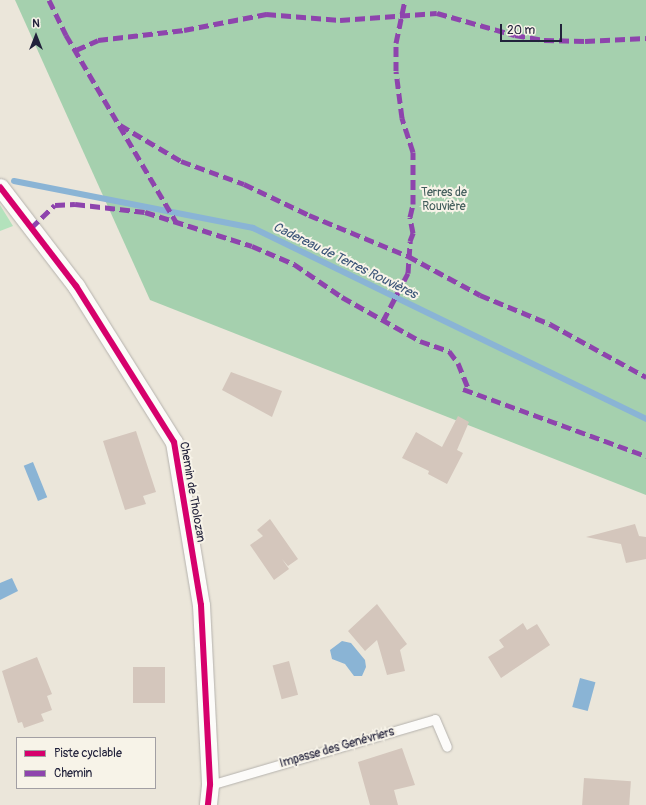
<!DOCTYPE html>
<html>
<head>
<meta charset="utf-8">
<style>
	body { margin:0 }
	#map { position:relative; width:646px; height:805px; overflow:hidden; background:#ebe6da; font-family:Pangolin,sans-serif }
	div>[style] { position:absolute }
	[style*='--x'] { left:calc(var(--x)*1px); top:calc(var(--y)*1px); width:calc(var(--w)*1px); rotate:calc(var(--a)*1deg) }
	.green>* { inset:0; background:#b3e2bc }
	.forest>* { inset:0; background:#a5d0ae }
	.water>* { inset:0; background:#8ab4d5; transform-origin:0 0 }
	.stream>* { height:6px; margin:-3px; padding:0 3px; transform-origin:3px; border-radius:3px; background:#8ab4d5 }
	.building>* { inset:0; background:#d4c6bc; transform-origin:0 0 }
	.roads { filter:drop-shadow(0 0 1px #b5b2ad) drop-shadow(0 0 1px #b5b2ad) }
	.lane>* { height:9px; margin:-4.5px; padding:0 4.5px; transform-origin:4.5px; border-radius:4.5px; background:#fcfbf9 }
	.street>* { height:17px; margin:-8.5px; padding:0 8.5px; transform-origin:8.5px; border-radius:8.5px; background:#fcfbf9 }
	.quiet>* { height:5px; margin-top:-2.5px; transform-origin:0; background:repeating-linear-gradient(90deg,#8e44ad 0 10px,transparent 0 15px) }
	.cycleway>* { height:6px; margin:-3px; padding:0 3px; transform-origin:3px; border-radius:3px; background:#d6006c }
	span { translate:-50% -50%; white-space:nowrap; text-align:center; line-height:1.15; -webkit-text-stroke:4px #f7f3e8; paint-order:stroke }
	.park-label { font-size:12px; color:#405b5a }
	.street-label { font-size:12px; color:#22223b }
	.water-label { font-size:13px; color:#3b5478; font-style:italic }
	.legend { position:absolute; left:16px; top:737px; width:140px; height:52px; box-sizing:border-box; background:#f7f3e8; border:1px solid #a29fa3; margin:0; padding:5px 7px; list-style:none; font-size:12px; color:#22223b }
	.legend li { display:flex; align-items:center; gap:8px; height:20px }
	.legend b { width:20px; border:1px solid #a29fa3 }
	.north { position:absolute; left:16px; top:16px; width:40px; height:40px; -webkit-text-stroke:3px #f7f3e8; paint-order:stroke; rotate:0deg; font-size:11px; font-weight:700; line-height:16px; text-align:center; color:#22223b }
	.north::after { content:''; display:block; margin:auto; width:14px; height:18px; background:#22223b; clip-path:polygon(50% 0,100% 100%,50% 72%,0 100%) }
	.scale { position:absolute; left:500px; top:24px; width:62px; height:18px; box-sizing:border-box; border:2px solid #22223b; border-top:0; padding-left:5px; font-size:12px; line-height:14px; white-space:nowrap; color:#22223b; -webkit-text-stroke:3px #f7f3e8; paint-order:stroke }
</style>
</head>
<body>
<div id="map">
	<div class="green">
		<i style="clip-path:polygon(0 205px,13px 226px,0 231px)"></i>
	</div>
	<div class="forest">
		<i style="clip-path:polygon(15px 0,646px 0,646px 495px,150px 300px)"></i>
	</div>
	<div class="water">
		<i style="left:33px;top:462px;width:38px;height:10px;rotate:68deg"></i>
		<i style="clip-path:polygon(12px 578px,18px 591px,0 600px,0 583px)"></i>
		<i style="clip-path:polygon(342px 641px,351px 643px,365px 660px,366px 667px,362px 676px,354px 676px,345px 664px,332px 659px,330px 650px)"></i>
		<i style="left:580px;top:678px;width:16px;height:30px;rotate:15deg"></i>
	</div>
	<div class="stream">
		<i style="--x:14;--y:181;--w:244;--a:11.1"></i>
		<i style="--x:253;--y:228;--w:437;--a:25.9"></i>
	</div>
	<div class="building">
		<i style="clip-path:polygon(231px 372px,282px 391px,272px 417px,222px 390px)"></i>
		<i style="clip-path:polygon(458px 416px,469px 422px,457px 450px,463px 453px,447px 484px,428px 474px,429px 471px,402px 458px,416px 432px,442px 447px)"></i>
		<i style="clip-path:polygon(136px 431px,156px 492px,143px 496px,146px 504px,125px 510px,103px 441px)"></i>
		<i style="clip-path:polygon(270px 519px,298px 559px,288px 566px,282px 559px,289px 569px,274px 580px,250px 545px,263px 536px,257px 530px)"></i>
		<i style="clip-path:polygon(635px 524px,639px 536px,646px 537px,646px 559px,626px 563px,621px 544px,586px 537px)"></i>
		<i style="clip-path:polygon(377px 604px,407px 644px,400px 650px,405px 671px,387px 675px,377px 640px,365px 651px,348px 631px)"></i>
		<i style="clip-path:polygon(523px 623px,527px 630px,537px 624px,550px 645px,501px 678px,488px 657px,504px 647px,499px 640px)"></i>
		<i style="clip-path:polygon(37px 657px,52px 694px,47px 696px,52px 710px,41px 714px,44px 721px,24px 728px,22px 722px,18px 723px,2px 671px)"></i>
		<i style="left:289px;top:661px;width:35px;height:17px;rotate:75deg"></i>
		<i style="left:133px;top:667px;width:32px;height:36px"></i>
		<i style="clip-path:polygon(402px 748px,415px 785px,394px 790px,398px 805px,370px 805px,358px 762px)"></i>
		<i style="left:584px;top:778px;width:47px;height:27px;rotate:4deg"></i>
	</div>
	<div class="roads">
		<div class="lane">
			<i style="--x:210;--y:785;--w:234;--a:-16.3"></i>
			<i style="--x:435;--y:719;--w:30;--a:67"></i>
		</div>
		<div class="street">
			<i style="--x:0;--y:187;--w:125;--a:52.5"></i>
			<i style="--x:76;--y:286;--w:184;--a:57.9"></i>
			<i style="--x:174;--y:442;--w:165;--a:80.6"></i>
			<i style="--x:201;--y:605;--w:180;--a:87.1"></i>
			<i style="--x:210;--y:785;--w:20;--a:96"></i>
		</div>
	</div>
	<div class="quiet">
		<i style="--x:49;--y:0;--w:39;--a:64"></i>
		<i style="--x:66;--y:35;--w:217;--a:59.5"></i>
		<i style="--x:76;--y:50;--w:24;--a:-24"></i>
		<i style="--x:98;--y:40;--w:87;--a:-6.6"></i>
		<i style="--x:184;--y:30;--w:84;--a:-11"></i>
		<i style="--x:266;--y:14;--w:74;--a:4.6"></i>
		<i style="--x:340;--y:20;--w:97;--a:-4.1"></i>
		<i style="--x:437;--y:13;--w:81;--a:15.8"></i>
		<i style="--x:515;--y:35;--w:29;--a:10"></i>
		<i style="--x:544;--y:40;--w:41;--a:1.4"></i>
		<i style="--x:585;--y:41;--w:61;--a:-2.8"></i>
		<i style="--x:120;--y:125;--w:71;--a:30.5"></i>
		<i style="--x:181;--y:161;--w:67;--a:20.1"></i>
		<i style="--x:244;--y:184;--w:72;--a:25.5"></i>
		<i style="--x:309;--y:215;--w:107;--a:22.5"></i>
		<i style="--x:408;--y:256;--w:82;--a:28.4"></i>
		<i style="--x:480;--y:295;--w:76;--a:22.5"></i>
		<i style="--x:550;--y:324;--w:110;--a:28.9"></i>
		<i style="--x:31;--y:228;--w:33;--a:-44"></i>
		<i style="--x:55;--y:205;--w:20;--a:-3"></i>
		<i style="--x:75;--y:204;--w:70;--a:6.5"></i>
		<i style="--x:145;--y:212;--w:112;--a:17.6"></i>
		<i style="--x:252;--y:246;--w:46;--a:23.2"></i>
		<i style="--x:294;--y:264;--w:58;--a:34.5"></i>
		<i style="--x:342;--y:297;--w:90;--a:29.4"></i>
		<i style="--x:420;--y:341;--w:31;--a:19"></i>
		<i style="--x:449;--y:351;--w:15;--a:53"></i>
		<i style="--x:458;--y:363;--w:31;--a:68"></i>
		<i style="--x:383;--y:321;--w:54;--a:-62.5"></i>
		<i style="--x:408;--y:273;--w:32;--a:-86"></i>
		<i style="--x:410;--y:241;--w:9;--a:-69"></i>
		<i style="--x:413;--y:233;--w:16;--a:-101"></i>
		<i style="--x:410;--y:217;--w:13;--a:-77"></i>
		<i style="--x:413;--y:204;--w:52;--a:-90"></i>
		<i style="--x:413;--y:152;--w:36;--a:-108"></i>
		<i style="--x:402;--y:118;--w:47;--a:-97.3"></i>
		<i style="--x:396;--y:71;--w:28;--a:-90"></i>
		<i style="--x:396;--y:43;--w:44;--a:-78.2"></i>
		<i style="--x:463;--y:389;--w:195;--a:20.1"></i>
	</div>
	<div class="cycleway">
		<i style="--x:0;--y:187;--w:125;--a:52.5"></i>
		<i style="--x:76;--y:286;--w:184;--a:57.9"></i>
		<i style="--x:174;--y:442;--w:165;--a:80.6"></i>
		<i style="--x:201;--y:605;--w:180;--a:87.1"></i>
		<i style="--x:210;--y:785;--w:20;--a:96"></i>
	</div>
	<div class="park-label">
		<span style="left:444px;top:200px">Terres de<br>Rouvière</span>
	</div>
	<div class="street-label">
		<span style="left:192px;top:492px;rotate:80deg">Chemin de Tholozan</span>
		<span style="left:337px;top:748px;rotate:-16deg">Impasse des Genévriers</span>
	</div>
	<div class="water-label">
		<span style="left:345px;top:261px;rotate:26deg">Cadereau de Terres Rouvières</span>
	</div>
	<ul class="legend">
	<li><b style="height:5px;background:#d6006c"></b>Piste cyclable</li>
	<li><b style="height:5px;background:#8e44ad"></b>Chemin</li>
	</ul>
	<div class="north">N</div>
	<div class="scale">20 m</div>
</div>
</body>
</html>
